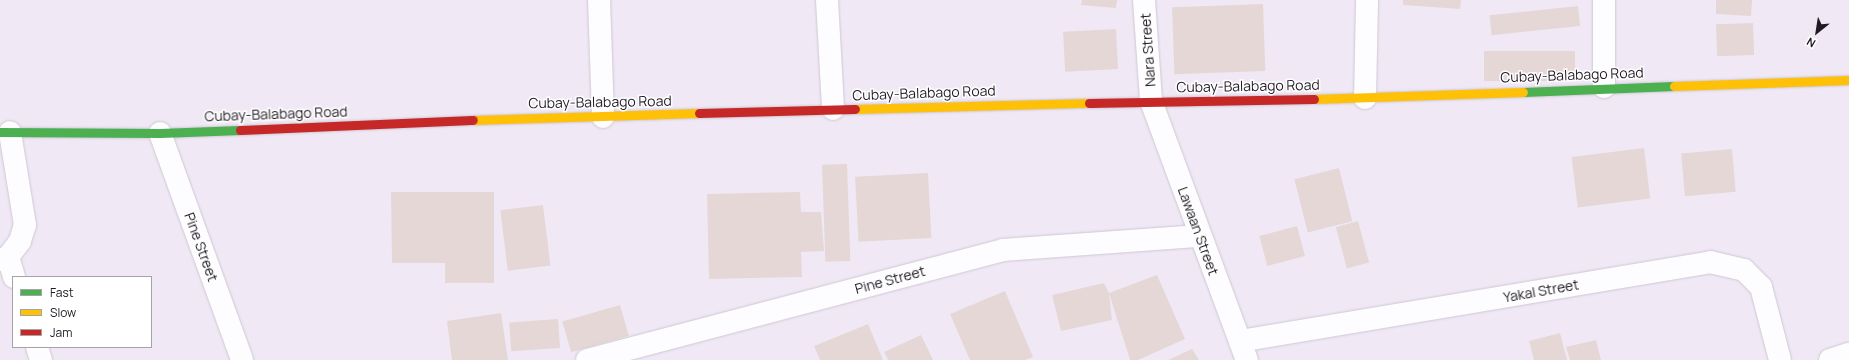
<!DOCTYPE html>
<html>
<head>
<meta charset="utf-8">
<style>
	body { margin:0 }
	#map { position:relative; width:1849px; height:360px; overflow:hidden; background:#f0e9f5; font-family:Manrope,sans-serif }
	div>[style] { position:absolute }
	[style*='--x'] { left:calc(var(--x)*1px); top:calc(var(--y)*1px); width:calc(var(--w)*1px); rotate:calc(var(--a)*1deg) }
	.building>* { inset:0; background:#e5d7d6; transform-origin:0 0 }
	.roads { filter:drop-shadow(0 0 1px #cec7d3) drop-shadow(0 0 1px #cec7d3) }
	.street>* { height:22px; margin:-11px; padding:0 11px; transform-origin:11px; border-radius:11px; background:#fdfcfe }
	.fast>* { height:9px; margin:-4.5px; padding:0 4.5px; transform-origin:4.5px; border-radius:4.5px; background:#4caf50 }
	.slow>* { height:9px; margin:-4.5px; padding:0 4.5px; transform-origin:4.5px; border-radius:4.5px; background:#ffc107 }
	.jam>* { height:9px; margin:-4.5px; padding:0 4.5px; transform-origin:4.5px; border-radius:4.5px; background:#c62828 }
	span { translate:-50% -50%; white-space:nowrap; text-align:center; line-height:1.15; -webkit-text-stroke:3px #fff; paint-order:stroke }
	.street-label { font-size:14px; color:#201a24 }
	.legend { position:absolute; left:12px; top:276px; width:140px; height:72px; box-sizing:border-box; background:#fff; border:1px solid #a6a3a7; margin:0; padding:5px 7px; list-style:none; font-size:12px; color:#201a24 }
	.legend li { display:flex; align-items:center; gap:8px; height:20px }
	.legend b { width:20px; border:1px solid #a6a3a7 }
	.north { position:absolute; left:1797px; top:12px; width:40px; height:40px; -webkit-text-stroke:3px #fff; paint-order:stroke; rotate:210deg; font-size:11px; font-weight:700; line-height:16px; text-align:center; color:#201a24 }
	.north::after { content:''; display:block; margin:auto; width:14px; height:18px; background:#201a24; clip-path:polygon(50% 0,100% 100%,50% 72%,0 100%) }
</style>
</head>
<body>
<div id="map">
	<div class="building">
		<i style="clip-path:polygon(1082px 0,1117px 0,1116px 8px,1081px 5px)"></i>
		<i style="clip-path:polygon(1403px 0,1461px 0,1460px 9px,1403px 5px)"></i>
		<i style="clip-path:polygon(1716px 0,1752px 0,1751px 16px,1716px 14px)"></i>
		<i style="left:1263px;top:4px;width:67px;height:91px;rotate:88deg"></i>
		<i style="left:1578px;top:6px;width:20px;height:89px;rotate:84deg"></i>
		<i style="left:1753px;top:23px;width:32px;height:37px;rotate:88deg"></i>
		<i style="left:1116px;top:29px;width:40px;height:53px;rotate:87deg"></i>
		<i style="left:1575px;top:51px;width:30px;height:91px;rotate:90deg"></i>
		<i style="left:1644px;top:148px;width:51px;height:73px;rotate:83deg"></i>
		<i style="left:1732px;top:149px;width:43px;height:51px;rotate:85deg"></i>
		<i style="left:847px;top:164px;width:97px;height:25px;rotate:88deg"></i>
		<i style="left:1339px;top:168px;width:55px;height:46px;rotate:76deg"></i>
		<i style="left:928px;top:173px;width:65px;height:73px;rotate:87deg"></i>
		<i style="clip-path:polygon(391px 192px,494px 192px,494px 283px,445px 283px,445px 263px,392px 263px)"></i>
		<i style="clip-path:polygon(800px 192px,801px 212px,821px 212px,824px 251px,801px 252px,802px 277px,709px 279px,707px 194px)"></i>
		<i style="left:543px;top:205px;width:61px;height:43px;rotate:83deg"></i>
		<i style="left:1358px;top:221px;width:43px;height:23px;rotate:75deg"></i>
		<i style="left:1297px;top:226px;width:31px;height:39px;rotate:75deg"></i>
		<i style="clip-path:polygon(1157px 275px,1185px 339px,1138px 360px,1130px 360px,1109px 293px)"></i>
		<i style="clip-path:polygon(1104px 283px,1109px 293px,1112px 320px,1061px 331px,1052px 295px)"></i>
		<i style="clip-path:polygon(1005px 291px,1033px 357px,1025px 360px,970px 360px,950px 314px)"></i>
		<i style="left:620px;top:305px;width:32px;height:60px;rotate:74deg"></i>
		<i style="clip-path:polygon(501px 313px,508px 360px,452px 360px,447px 321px)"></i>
		<i style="left:558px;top:319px;width:29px;height:49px;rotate:86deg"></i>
		<i style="clip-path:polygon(868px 324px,883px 360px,820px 360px,814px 346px)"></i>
		<i style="clip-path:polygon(1560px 333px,1567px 360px,1534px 360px,1529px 341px)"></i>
		<i style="clip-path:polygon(921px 335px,933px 360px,888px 360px,884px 352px)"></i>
		<i style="clip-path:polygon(1596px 340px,1601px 360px,1570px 360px,1566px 347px)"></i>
		<i style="clip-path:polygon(1192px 349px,1199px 360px,1168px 360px)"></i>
	</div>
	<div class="roads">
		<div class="street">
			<i style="--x:599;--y:0;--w:117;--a:88"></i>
			<i style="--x:827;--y:0;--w:109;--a:86.8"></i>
			<i style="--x:1144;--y:0;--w:101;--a:86"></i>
			<i style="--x:1151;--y:101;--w:276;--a:69.7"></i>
			<i style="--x:1604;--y:0;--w:87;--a:90"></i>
			<i style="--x:1365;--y:98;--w:98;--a:-88.8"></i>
			<i style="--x:160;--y:133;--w:241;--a:70.1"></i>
			<i style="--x:8;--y:257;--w:21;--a:73"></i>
			<i style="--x:0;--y:260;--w:9;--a:-21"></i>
			<i style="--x:8;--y:257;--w:20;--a:-53"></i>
			<i style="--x:20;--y:241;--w:17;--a:-73"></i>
			<i style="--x:25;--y:225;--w:94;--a:-99.2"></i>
			<i style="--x:1240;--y:341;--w:477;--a:-9.5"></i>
			<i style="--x:1710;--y:262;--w:35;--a:13"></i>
			<i style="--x:1744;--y:270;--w:24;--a:45"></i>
			<i style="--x:1761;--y:287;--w:75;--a:75.4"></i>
			<i style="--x:37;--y:347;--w:14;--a:73"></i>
			<i style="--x:587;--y:360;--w:430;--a:-14.8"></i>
			<i style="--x:1003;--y:250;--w:197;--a:-4.1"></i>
			<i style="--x:1830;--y:360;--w:20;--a:-18"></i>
		</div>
		<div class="fast">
			<i style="--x:1523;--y:92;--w:151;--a:-2.3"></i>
			<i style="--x:0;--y:132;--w:160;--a:0.4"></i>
			<i style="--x:160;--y:133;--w:80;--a:-2.1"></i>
		</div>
		<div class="slow">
			<i style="--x:1674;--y:86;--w:175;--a:-2"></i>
			<i style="--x:1314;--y:99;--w:209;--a:-1.9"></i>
			<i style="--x:855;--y:109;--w:234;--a:-1.5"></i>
			<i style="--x:473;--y:120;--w:226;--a:-1.8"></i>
		</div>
		<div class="jam">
			<i style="--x:1089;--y:103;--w:225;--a:-1"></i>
			<i style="--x:699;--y:113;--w:156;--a:-1.5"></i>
			<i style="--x:240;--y:130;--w:233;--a:-2.5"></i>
		</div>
	</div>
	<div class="street-label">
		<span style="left:1148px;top:50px;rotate:-94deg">Nara Street</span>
		<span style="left:1572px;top:75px;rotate:-2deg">Cubay-Balabago Road</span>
		<span style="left:1248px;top:86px;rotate:-1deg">Cubay-Balabago Road</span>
		<span style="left:924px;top:93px;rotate:-2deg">Cubay-Balabago Road</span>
		<span style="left:600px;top:102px;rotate:-1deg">Cubay-Balabago Road</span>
		<span style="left:276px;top:114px;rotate:-2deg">Cubay-Balabago Road</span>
		<span style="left:1198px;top:231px;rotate:70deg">Lawaan Street</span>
		<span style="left:201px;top:247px;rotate:70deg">Pine Street</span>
		<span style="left:890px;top:280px;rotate:-15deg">Pine Street</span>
		<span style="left:1541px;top:291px;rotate:-10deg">Yakal Street</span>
	</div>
	<ul class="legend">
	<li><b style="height:5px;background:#4caf50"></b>Fast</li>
	<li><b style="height:5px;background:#ffc107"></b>Slow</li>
	<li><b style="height:5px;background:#c62828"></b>Jam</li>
	</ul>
	<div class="north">N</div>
</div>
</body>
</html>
